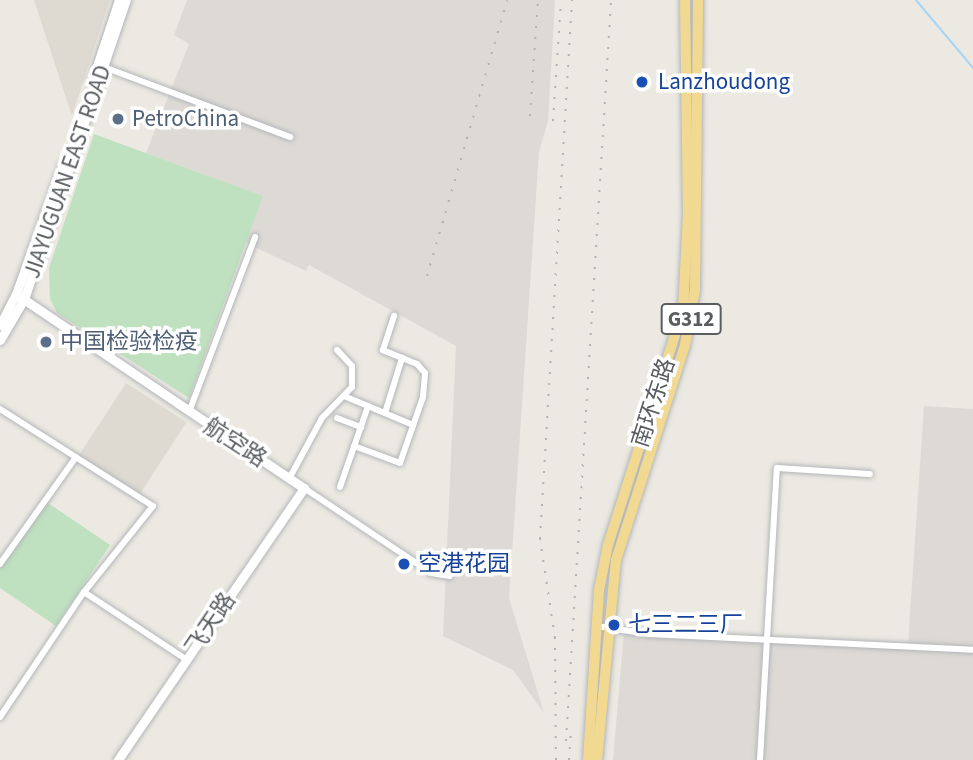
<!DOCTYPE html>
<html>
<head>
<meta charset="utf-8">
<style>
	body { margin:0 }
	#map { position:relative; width:973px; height:760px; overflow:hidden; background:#ebe9e1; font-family:"Source Sans 3","Noto Sans SC",sans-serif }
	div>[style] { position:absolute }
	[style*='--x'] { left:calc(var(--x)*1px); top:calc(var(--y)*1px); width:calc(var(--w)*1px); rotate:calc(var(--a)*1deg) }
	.industrial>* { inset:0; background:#dddad5 }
	.education>* { inset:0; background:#dedad2; transform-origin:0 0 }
	.green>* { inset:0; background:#bfe1bf }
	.stream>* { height:2px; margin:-1px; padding:0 1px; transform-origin:1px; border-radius:1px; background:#a6d4f6 }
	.roads { filter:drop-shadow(0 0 2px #b3b6ba) drop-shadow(0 0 2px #b3b6ba) }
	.street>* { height:6px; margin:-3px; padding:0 3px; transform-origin:3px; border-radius:3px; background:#fff }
	.secondary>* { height:9px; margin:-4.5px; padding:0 4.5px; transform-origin:4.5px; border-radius:4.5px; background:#fff }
	.highway>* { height:10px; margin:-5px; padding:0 5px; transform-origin:5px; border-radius:5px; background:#f2d991 }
	.rail>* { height:2px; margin-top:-1px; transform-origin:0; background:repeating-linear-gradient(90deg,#b1b2b2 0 2px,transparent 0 11px) }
	.dots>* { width:19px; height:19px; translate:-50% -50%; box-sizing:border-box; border:4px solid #fff; border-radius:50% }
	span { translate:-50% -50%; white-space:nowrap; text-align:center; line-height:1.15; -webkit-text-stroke:7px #fff; paint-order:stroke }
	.shield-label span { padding:2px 5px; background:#fff; border:2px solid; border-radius:5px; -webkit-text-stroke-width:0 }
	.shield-label { font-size:21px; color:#595d60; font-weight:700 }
	.transit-label { font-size:23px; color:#164399 }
	.left { translate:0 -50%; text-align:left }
	.service-label { font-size:23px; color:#4e5e75 }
	.street-label { font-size:23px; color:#595d60 }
</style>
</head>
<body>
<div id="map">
	<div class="industrial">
		<i style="clip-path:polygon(187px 0,555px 0,548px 121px,539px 152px,509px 598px,544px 713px,513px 670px,443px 636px,456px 346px,309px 265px,306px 271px,246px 243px,262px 196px,146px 153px,189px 44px,174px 35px)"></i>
		<i style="clip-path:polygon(924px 406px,973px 409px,973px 760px,613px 760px,624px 631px,908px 644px)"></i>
	</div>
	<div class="education">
		<i style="clip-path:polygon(34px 0,110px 0,72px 116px)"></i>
		<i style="left:126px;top:383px;width:72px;height:88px;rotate:33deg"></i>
	</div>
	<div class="green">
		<i style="clip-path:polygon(94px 134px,263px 196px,189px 398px,57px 313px,50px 299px,49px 268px)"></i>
		<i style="clip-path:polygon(45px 501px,110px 545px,56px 626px,0 588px,0 567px)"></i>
	</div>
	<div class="stream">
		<i style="--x:916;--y:0;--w:89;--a:50"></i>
	</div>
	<div class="roads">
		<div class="street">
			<i style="--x:104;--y:67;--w:199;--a:20.6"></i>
			<i style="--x:344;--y:396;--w:75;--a:22.8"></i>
			<i style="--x:0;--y:409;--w:181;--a:32.4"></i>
			<i style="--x:153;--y:506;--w:110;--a:128.7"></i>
			<i style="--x:189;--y:412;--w:187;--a:-69.3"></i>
			<i style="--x:385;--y:413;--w:58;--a:-72.8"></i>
			<i style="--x:337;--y:418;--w:26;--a:21"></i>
			<i style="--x:354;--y:446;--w:49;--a:20.3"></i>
			<i style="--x:400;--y:463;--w:70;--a:-70.8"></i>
			<i style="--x:423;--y:397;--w:24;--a:-85"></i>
			<i style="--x:425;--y:373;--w:12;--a:-132"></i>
			<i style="--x:417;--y:364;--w:37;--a:-158"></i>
			<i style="--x:383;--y:350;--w:36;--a:-72"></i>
			<i style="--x:289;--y:479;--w:69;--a:-61.6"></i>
			<i style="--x:322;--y:418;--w:43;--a:-45.9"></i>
			<i style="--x:352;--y:387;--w:21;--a:-90"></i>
			<i style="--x:352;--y:366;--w:22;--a:-133"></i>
			<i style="--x:340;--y:487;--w:86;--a:-70.9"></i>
			<i style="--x:304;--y:488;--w:153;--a:33.8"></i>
			<i style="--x:431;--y:573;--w:19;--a:9"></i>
			<i style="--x:0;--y:564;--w:131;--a:-54.6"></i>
			<i style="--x:596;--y:626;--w:54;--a:8.6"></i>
			<i style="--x:649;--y:634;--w:324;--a:2.8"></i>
			<i style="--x:0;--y:717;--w:151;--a:-56.1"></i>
			<i style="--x:84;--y:592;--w:123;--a:33.4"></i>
			<i style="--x:760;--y:760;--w:292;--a:-86.7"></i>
			<i style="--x:777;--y:468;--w:93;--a:3.7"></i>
		</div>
		<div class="secondary">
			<i style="--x:92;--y:81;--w:85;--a:-71.6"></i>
			<i style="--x:16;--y:294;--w:347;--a:34"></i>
			<i style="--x:304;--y:488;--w:330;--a:124.4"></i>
			<i style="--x:0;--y:325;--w:35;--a:-63"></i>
			<i style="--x:16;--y:294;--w:138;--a:-70.1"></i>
			<i style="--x:0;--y:340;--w:48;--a:-59.7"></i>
			<i style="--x:24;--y:299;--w:316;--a:-71.2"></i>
		</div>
		<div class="highway">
			<i style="--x:588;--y:760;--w:170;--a:-86.3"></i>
			<i style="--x:599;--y:590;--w:46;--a:-78.7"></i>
			<i style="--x:608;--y:545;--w:247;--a:-72.3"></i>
			<i style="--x:683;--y:310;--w:96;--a:-87"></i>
			<i style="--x:688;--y:214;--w:214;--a:-90.8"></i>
			<i style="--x:597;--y:760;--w:201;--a:-84.6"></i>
			<i style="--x:616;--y:560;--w:226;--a:-72.2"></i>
			<i style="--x:685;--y:345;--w:56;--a:-79.7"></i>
			<i style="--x:695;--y:290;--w:290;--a:-89.4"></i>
		</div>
	</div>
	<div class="rail">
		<i style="--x:530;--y:116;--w:116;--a:-86.1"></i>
		<i style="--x:553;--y:121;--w:121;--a:-86.2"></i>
		<i style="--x:427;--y:276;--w:287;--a:-73.8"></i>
		<i style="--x:566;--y:741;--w:742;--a:-86.52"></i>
		<i style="--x:556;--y:760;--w:122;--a:-90.5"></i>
		<i style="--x:555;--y:638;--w:100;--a:-98.6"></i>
		<i style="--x:540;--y:539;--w:540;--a:-86.6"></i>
		<i style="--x:569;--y:760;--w:30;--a:-86"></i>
	</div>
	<div class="dots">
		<i style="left:642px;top:82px;background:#1a4fb4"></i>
		<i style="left:118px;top:119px;background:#5c6f8a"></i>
		<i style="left:46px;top:342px;background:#5c6f8a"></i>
		<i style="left:404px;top:564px;background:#1a4fb4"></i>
		<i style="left:614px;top:625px;background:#1a4fb4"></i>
	</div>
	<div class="shield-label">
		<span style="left:691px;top:319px">G312</span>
	</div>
	<div class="transit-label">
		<span class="left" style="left:658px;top:82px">Lanzhoudong</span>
		<span class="left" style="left:418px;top:564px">空港花园</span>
		<span class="left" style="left:628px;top:625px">七三二三厂</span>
	</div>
	<div class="service-label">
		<span class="left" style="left:132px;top:119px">PetroChina</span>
		<span class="left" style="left:60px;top:342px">中国检验检疫</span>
	</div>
	<div class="street-label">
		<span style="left:68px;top:172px;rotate:-71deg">JIAYUGUAN EAST ROAD</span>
		<span style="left:654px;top:403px;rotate:-72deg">南环东路</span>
		<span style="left:235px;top:443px;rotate:33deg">航空路</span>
		<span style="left:211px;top:624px;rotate:-56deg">飞天路</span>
	</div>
</div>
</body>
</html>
